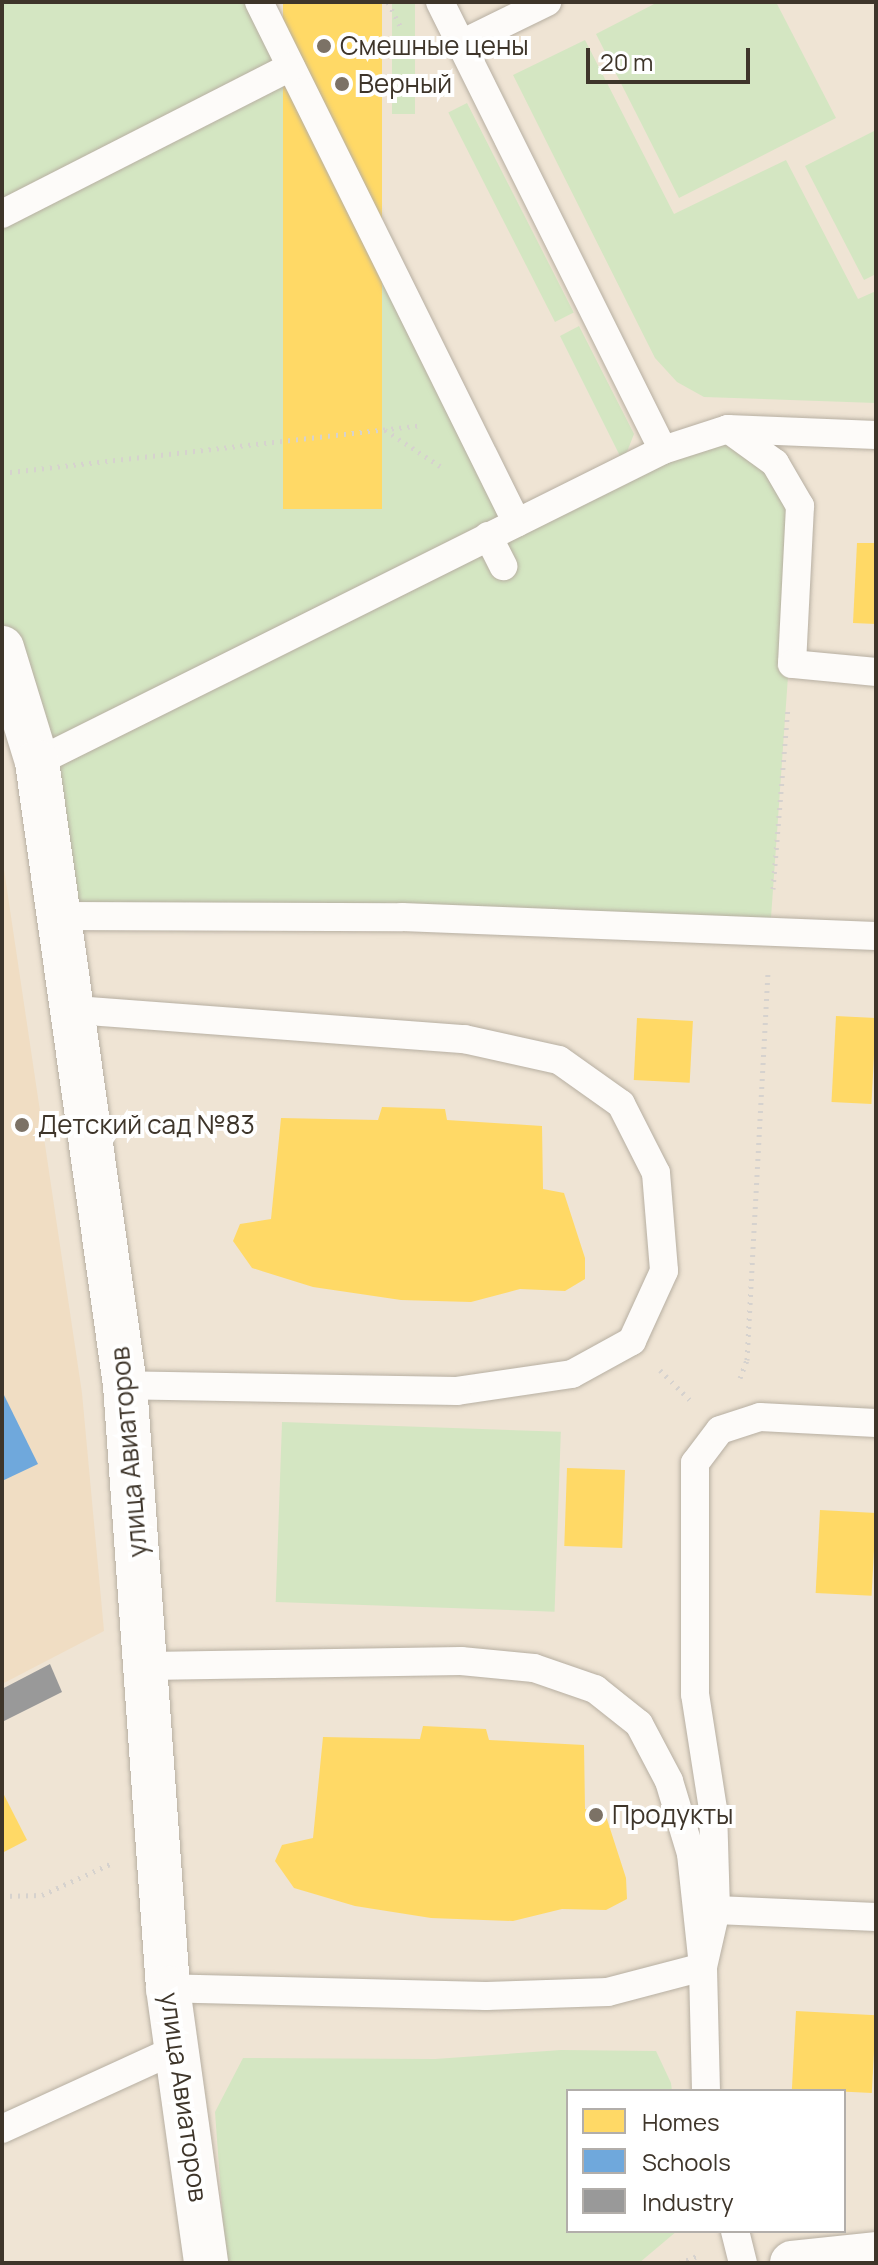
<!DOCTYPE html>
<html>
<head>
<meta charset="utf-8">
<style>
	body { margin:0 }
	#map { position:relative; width:878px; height:2265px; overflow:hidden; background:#efe4d4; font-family:Manrope,sans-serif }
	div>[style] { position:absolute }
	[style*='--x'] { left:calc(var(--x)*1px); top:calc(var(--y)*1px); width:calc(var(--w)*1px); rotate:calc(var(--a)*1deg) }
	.built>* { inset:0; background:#f0ddc3 }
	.green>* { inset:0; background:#d4e6c2; transform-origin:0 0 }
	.homes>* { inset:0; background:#ffd966; transform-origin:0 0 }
	.schools>* { inset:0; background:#6fa8dc }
	.industry>* { inset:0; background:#999 }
	.path>* { height:5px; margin-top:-2.5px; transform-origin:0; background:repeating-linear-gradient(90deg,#d6d2ce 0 2px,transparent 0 8px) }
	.roads { filter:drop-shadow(0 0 2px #b7afa2) drop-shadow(0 0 2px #b7afa2) }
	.service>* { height:28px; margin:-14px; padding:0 14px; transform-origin:14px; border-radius:14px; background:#fdfbf9 }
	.minor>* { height:44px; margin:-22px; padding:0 22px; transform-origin:22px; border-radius:22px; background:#fdfbf9 }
	.tertiary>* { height:44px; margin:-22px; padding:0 22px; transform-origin:22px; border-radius:22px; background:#fdfbf9 }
	.dots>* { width:22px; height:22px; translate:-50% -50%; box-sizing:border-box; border:4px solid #fff; border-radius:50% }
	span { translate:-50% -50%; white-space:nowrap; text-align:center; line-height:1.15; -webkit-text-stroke:8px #fff; paint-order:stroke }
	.poi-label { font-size:26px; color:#3e352a }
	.left { translate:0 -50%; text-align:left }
	.street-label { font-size:26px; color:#3e352a }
	.frame { position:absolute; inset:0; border:4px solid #3e352a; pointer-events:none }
	.legend { position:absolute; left:566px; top:2089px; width:280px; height:144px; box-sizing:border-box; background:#fff; border:2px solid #b2aeaa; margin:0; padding:10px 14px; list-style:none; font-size:24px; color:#3e352a }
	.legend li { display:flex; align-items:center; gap:16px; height:40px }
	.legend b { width:40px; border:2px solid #b2aeaa }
	.scale { position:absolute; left:586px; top:48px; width:164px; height:36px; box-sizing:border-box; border:4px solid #3e352a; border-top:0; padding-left:10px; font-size:24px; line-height:28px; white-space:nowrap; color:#3e352a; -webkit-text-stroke:6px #fff; paint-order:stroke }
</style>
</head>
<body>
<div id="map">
	<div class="built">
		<i style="clip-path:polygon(2px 856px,82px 1393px,104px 1631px,2px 1684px)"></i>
	</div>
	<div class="green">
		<i style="clip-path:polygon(2px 2px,259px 2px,517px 523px,728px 429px,800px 506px,770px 932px,62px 916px,2px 648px)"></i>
		<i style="left:392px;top:2px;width:23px;height:112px"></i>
		<i style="clip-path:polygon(658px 2px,776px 2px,836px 118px,679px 198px,596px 34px)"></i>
		<i style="clip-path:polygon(585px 40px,674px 214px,786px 160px,858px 299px,876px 291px,876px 403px,704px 397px,677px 382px,655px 358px,513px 75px)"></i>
		<i style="left:467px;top:103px;width:235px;height:21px;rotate:63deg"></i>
		<i style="clip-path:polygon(876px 130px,876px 274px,864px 280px,805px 166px)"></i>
		<i style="clip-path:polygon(579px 326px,634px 434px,623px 462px,560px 336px)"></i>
		<i style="left:282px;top:1422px;width:279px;height:180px;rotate:2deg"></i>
		<i style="clip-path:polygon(561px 2050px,656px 2051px,671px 2083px,672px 2091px,568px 2091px,568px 2231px,677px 2231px,639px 2263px,226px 2263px,215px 2112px,243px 2058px,435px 2059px)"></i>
	</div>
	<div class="homes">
		<i style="left:283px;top:2px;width:99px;height:507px"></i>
		<i style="clip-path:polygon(857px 543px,876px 543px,876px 624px,853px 623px)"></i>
		<i style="left:836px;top:1016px;width:40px;height:86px;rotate:3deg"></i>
		<i style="left:637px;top:1018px;width:56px;height:62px;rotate:3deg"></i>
		<i style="clip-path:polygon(382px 1107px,445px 1109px,447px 1120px,542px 1126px,543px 1189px,564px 1193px,585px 1258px,585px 1279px,565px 1291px,520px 1289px,471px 1302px,401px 1300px,313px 1287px,252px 1268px,233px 1241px,240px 1224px,271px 1219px,281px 1118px,378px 1120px)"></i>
		<i style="left:567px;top:1468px;width:58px;height:78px;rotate:2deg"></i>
		<i style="left:820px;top:1510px;width:56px;height:83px;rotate:3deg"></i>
		<i style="clip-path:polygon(423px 1726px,486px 1729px,489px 1740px,584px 1745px,585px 1809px,605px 1813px,626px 1878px,627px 1899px,606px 1910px,562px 1909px,513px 1921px,431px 1918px,355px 1906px,294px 1888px,275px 1861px,282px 1845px,313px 1838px,323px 1737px,420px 1739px)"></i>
		<i style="clip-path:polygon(2px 1791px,27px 1840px,2px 1853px)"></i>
		<i style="left:796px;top:2011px;width:80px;height:78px;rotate:3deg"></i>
	</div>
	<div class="schools">
		<i style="clip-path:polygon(2px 1391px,38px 1464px,2px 1481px)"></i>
	</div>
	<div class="industry">
		<i style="clip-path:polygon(50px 1664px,62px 1692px,2px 1722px,2px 1689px)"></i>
	</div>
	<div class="path">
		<i style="--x:388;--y:2;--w:27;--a:63"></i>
		<i style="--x:385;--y:430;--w:66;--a:33.2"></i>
		<i style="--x:2;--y:473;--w:423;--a:-6.5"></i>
		<i style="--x:773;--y:889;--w:183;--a:-85.3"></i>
		<i style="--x:660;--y:1370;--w:42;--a:45"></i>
		<i style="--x:740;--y:1378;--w:19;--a:-69"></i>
		<i style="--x:747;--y:1360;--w:387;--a:-86.9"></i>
		<i style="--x:2;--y:1896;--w:40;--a:-1.4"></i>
		<i style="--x:42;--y:1895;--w:75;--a:-24.5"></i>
		<i style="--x:679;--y:2263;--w:22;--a:-21"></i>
	</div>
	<div class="roads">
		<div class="service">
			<i style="--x:259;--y:2;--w:581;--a:63.66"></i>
			<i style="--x:440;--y:2;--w:500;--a:63.54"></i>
			<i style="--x:461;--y:44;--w:96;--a:-26"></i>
			<i style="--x:2;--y:214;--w:324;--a:-27"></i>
			<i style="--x:728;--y:429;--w:58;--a:35.9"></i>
			<i style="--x:775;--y:463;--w:50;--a:59.8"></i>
			<i style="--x:800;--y:506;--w:158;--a:92.9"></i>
			<i style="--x:792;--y:664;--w:84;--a:5.4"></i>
			<i style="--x:488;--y:536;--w:34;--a:63"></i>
			<i style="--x:37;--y:762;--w:699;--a:-26.49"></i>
			<i style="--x:663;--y:450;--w:68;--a:-17.9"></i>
			<i style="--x:728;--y:429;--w:148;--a:2.3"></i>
			<i style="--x:62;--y:916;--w:340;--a:0.2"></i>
			<i style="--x:402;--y:917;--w:474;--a:2.3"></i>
			<i style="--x:76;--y:1010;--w:389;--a:4.3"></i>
			<i style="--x:464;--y:1039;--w:97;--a:12.5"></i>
			<i style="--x:559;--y:1060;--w:76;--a:35.4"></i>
			<i style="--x:621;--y:1104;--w:77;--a:63.1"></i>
			<i style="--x:656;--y:1173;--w:98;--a:85.3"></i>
			<i style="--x:664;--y:1271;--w:77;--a:114.6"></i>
			<i style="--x:632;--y:1341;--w:68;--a:151.2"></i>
			<i style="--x:572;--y:1374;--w:116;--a:171.6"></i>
			<i style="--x:457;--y:1391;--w:332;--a:-179"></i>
			<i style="--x:148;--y:1666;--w:313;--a:-0.9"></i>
			<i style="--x:461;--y:1661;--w:73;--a:5.5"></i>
			<i style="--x:534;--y:1668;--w:65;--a:19"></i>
			<i style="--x:595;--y:1689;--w:56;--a:38.5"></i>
			<i style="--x:639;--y:1724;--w:64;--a:62.2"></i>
			<i style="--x:669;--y:1781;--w:76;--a:73.2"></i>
			<i style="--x:691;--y:1854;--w:114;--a:83.9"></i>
			<i style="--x:703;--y:1967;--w:98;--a:165.3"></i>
			<i style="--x:608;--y:1992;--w:122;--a:178.1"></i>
			<i style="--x:486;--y:1996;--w:318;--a:-178.6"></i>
			<i style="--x:716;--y:1910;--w:160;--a:2.5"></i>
			<i style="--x:706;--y:2091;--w:124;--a:-91.4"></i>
			<i style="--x:703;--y:1967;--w:58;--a:-77.2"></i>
			<i style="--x:716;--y:1910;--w:101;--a:-91.7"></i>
			<i style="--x:713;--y:1809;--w:116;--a:-98.9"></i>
			<i style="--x:695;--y:1694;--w:231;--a:-90"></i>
			<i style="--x:695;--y:1463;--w:41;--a:-52.9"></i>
			<i style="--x:720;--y:1430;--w:42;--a:-18"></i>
			<i style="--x:760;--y:1417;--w:116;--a:3"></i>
			<i style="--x:2;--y:2129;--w:192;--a:-24.6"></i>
			<i style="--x:735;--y:2231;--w:33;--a:76"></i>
		</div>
		<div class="minor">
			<i style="--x:2;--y:648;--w:119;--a:72.9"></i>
			<i style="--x:37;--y:762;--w:629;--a:81.96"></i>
			<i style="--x:125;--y:1385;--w:605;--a:85.92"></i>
			<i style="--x:168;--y:1988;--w:278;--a:82.1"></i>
		</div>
		<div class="tertiary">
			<i style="--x:792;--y:2263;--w:84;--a:-6.1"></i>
		</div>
	</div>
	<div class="dots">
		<i style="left:324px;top:46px;background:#7c7266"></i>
		<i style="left:342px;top:84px;background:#7c7266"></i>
		<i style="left:22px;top:1125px;background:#7c7266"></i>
		<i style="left:596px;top:1815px;background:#7c7266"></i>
	</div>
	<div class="poi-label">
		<span class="left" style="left:340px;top:46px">Смешные цены</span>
		<span class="left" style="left:358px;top:84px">Верный</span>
		<span class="left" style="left:38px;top:1125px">Детский сад №83</span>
		<span class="left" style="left:612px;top:1815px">Продукты</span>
	</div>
	<div class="street-label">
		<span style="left:129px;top:1452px;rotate:-95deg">улица Авиаторов</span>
		<span style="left:184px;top:2097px;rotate:82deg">улица Авиаторов</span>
	</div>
	<div class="frame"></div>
	<ul class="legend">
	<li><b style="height:22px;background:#ffd966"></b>Homes</li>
	<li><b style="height:22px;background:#6fa8dc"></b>Schools</li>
	<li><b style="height:22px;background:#999"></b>Industry</li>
	</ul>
	<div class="scale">20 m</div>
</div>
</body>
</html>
